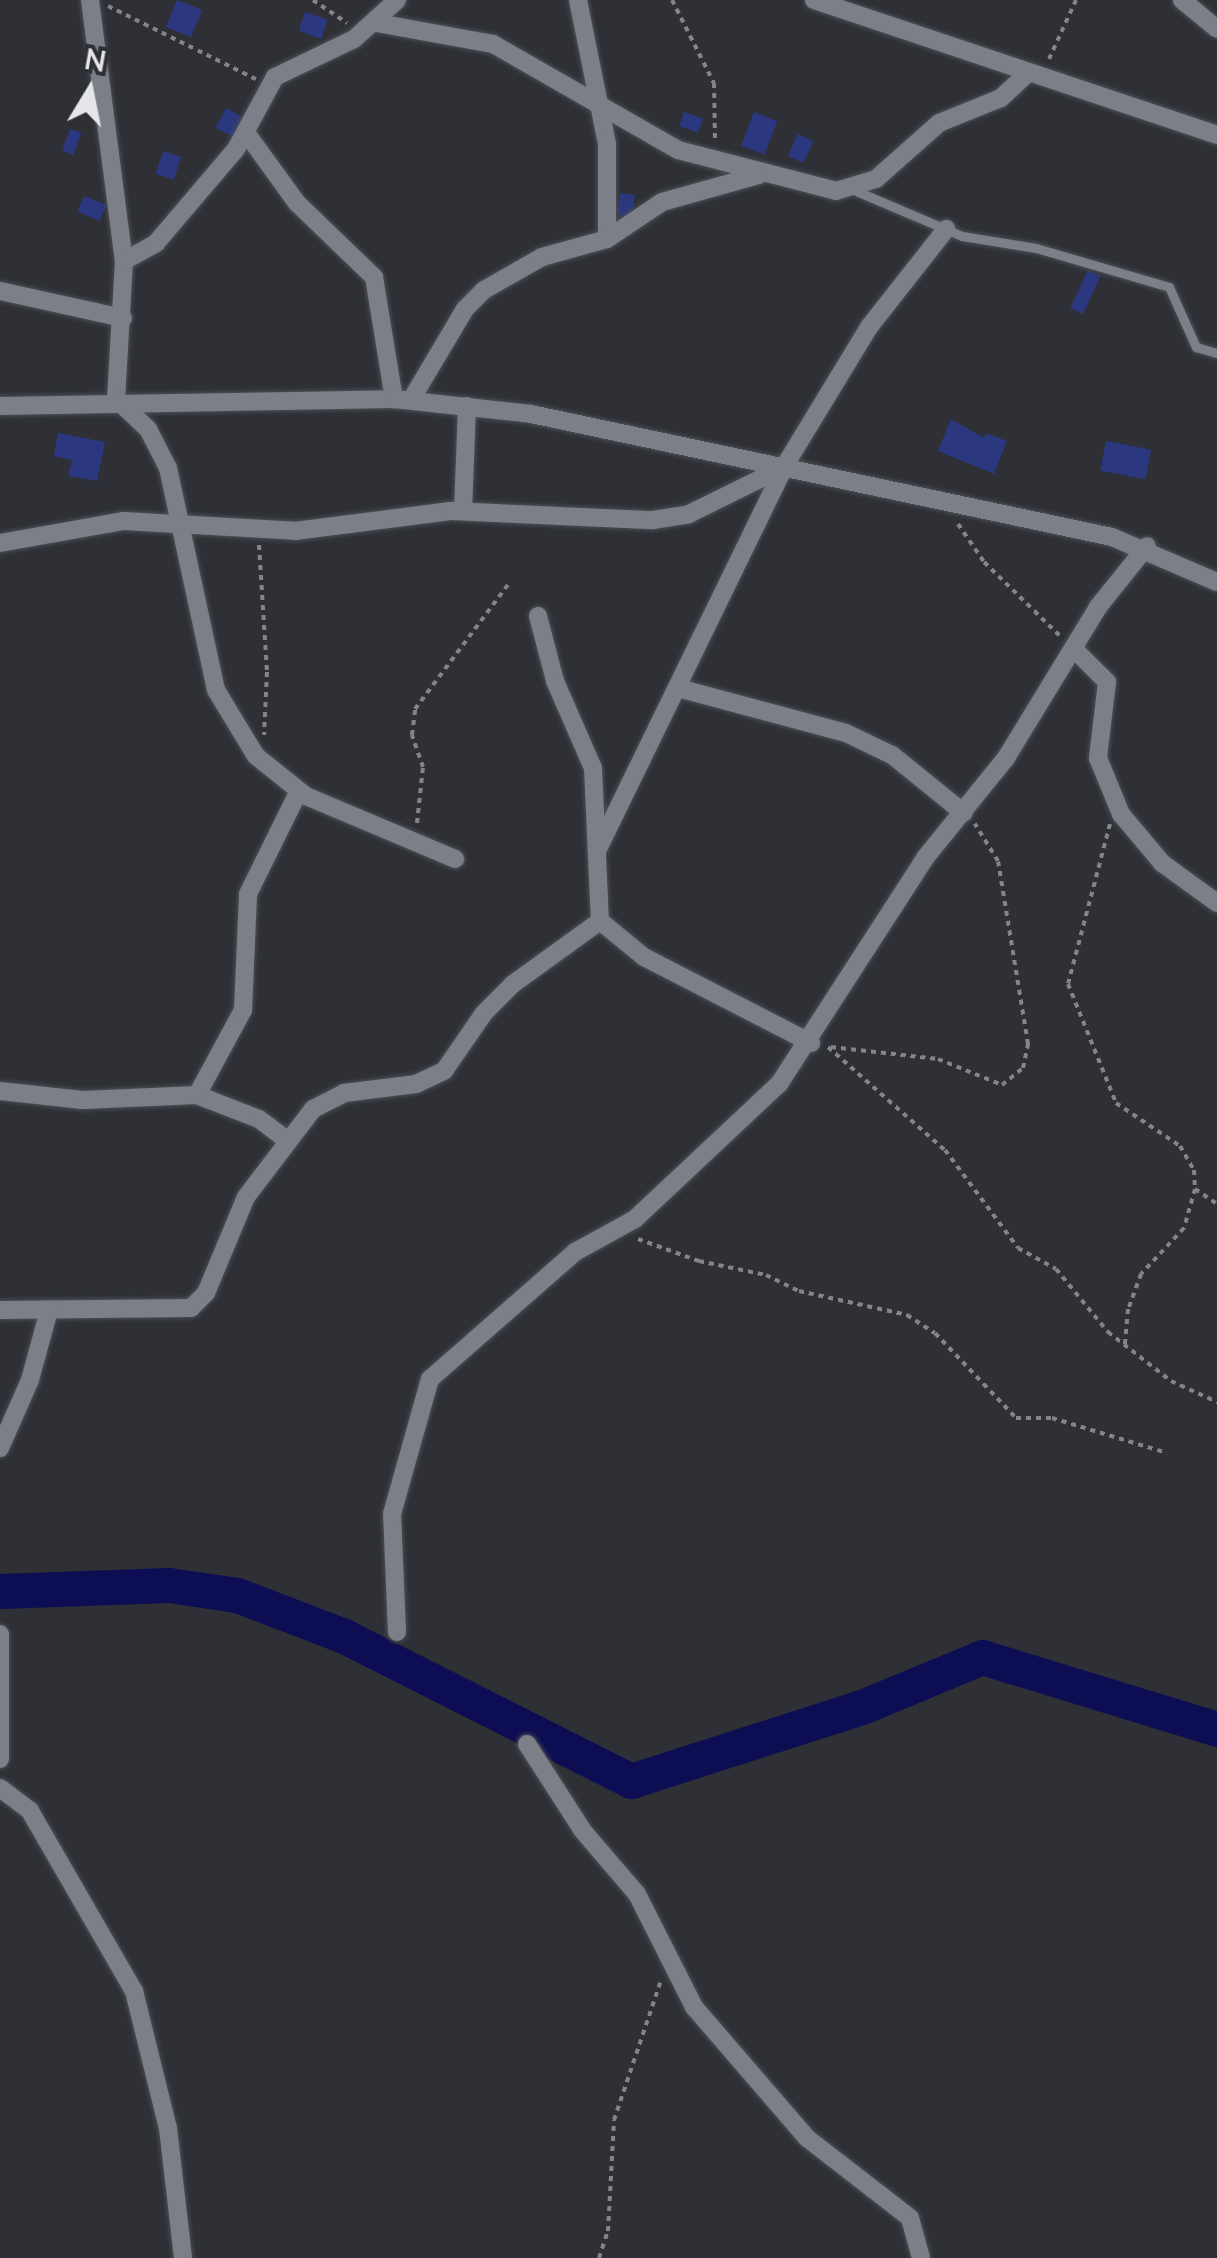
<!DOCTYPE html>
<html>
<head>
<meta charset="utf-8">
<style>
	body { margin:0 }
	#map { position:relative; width:1217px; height:2258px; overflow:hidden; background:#2e3036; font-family:Mulish,sans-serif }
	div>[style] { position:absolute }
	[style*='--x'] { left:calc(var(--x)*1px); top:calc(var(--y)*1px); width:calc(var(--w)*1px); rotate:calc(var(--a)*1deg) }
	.river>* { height:35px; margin:-17.5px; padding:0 17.5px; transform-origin:17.5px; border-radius:17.5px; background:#0d0d54 }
	.building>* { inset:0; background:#2b387f; transform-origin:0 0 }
	.path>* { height:4px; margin-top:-2px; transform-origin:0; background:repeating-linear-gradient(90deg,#83858a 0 5px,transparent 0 10px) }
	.roads { filter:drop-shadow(0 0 2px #4c4e53) drop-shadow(0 0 2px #4c4e53) }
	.lane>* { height:9px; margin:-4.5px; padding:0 4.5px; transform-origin:4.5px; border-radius:4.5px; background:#7c7f87 }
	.street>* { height:18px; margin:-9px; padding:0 9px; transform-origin:9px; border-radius:9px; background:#7c7f87 }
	span { translate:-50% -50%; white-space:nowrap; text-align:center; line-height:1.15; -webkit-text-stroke:9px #2e3036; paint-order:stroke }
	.north { position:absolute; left:40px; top:40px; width:100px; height:100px; -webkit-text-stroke:8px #2e3036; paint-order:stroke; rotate:10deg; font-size:28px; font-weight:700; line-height:40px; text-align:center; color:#e5e6eb }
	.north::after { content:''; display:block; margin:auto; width:35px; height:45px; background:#e5e6eb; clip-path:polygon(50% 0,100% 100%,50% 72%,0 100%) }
</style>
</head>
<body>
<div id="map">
	<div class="river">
		<i style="--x:0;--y:1591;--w:169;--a:-2"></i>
		<i style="--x:169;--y:1585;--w:69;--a:8.4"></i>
		<i style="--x:237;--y:1595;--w:115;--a:21"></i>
		<i style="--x:344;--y:1636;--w:322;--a:26.8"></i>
		<i style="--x:631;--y:1781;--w:243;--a:-17.8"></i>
		<i style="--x:862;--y:1707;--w:130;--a:-22.6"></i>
		<i style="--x:982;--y:1657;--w:246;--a:17"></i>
	</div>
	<div class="building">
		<i style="left:177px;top:0;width:27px;height:29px;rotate:22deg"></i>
		<i style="left:305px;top:12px;width:24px;height:20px;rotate:19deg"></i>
		<i style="left:226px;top:108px;width:21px;height:22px;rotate:29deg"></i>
		<i style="left:684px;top:112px;width:20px;height:15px;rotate:18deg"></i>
		<i style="left:754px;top:112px;width:25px;height:36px;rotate:21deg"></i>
		<i style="left:70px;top:129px;width:12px;height:23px;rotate:20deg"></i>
		<i style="left:798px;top:134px;width:17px;height:24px;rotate:25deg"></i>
		<i style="left:163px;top:151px;width:19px;height:24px;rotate:18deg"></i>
		<i style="left:620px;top:193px;width:15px;height:22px;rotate:8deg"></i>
		<i style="left:84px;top:196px;width:24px;height:17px;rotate:22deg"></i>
		<i style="left:1088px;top:270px;width:14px;height:42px;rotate:25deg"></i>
		<i style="clip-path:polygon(951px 419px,984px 438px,986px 433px,1007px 441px,994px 474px,938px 451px)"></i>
		<i style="clip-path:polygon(58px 433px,105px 442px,97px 481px,68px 476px,72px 460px,54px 456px)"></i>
		<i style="left:1106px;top:441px;width:46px;height:30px;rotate:11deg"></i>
	</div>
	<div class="path">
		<i style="--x:313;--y:0;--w:41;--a:34.1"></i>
		<i style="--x:672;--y:0;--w:93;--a:63.2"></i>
		<i style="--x:714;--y:83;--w:57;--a:89"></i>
		<i style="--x:108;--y:6;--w:165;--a:26.3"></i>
		<i style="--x:1049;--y:59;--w:65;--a:-65.4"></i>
		<i style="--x:958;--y:524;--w:46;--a:55.6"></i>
		<i style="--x:984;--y:562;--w:105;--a:44.2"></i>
		<i style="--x:259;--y:545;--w:127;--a:86.4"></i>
		<i style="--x:267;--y:672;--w:63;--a:92.7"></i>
		<i style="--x:417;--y:823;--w:56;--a:-83.9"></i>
		<i style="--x:423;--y:767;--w:34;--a:-109"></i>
		<i style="--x:412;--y:735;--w:26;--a:-83"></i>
		<i style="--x:415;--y:709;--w:159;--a:-53.2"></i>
		<i style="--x:1110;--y:824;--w:165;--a:104.7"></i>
		<i style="--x:1068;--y:984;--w:128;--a:68"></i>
		<i style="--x:1116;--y:1103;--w:77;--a:33.9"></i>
		<i style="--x:1180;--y:1146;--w:28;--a:60"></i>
		<i style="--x:1194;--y:1170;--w:19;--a:87"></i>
		<i style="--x:1195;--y:1189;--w:41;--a:105.8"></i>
		<i style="--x:1184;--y:1228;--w:63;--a:133.1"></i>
		<i style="--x:1141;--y:1274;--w:37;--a:110"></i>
		<i style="--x:1128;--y:1309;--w:36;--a:95"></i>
		<i style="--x:828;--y:1047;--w:156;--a:41.4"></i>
		<i style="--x:945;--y:1150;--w:122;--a:53.3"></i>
		<i style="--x:1018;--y:1248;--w:43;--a:28.9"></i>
		<i style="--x:1056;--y:1269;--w:82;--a:50.5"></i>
		<i style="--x:1108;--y:1332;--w:80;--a:37.9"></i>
		<i style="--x:1171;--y:1381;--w:51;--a:24.5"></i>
		<i style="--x:831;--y:1047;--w:108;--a:6.4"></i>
		<i style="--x:938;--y:1059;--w:69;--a:22.1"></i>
		<i style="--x:1002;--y:1085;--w:27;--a:-39"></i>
		<i style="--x:1023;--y:1068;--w:25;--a:-78"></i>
		<i style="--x:1028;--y:1044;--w:185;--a:-99.3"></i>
		<i style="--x:998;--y:861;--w:44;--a:-121.9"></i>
		<i style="--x:1195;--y:1189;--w:27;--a:34"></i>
		<i style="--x:638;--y:1239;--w:65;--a:19.8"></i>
		<i style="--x:699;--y:1261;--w:68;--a:11.8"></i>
		<i style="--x:766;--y:1275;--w:37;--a:26"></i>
		<i style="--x:799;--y:1291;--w:111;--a:12.5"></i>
		<i style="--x:907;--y:1315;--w:33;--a:33"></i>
		<i style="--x:935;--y:1333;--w:117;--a:46.4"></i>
		<i style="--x:1016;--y:1418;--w:36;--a:0"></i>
		<i style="--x:1052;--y:1418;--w:120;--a:16.9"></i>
		<i style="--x:599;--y:2258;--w:28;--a:-72"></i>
		<i style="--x:608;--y:2231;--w:111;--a:-86.9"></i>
		<i style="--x:614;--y:2120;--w:145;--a:-71.4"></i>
	</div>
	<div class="roads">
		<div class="lane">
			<i style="--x:854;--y:190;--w:117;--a:23.1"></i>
			<i style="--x:962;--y:236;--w:75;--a:9.2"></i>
			<i style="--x:1036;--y:248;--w:139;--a:16.3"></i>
			<i style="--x:1169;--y:287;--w:66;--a:65.8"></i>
			<i style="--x:1196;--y:347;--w:22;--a:16"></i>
		</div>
		<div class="street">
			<i style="--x:90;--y:0;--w:263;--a:82.6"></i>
			<i style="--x:124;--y:261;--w:138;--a:93.3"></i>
			<i style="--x:116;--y:399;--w:44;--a:43.2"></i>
			<i style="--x:148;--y:429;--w:44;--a:62.9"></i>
			<i style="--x:168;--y:468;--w:227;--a:77.8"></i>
			<i style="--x:216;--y:690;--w:77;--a:58.8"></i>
			<i style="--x:256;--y:756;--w:64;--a:38.7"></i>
			<i style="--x:306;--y:796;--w:162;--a:22.9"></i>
			<i style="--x:578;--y:0;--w:147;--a:78.6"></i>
			<i style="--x:607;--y:144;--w:95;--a:90"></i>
			<i style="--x:814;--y:0;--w:425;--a:18.5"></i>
			<i style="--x:1182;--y:0;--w:45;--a:39.6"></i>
			<i style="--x:377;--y:23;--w:118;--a:10.3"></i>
			<i style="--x:493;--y:44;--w:213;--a:29.8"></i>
			<i style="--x:678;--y:150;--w:163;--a:14.5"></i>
			<i style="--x:836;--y:191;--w:42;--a:-16.7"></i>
			<i style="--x:876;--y:179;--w:84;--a:-41.6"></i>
			<i style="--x:939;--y:123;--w:67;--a:-22"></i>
			<i style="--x:1001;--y:98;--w:37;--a:-43"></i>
			<i style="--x:247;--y:134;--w:85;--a:54.1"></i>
			<i style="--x:297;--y:203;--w:107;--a:43.9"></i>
			<i style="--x:374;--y:277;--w:124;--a:80.7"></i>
			<i style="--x:124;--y:261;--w:37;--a:-29"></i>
			<i style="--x:156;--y:243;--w:123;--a:-49.6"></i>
			<i style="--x:236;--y:149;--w:82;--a:-61.6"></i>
			<i style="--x:275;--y:77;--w:88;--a:-25.7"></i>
			<i style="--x:354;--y:39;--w:58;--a:-42.2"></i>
			<i style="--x:0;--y:291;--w:126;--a:12.4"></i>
			<i style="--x:411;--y:400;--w:106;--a:-59.3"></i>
			<i style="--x:465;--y:309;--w:27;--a:-45"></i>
			<i style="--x:484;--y:290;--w:67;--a:-29.6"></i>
			<i style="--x:542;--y:257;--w:67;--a:-15.5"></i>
			<i style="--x:607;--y:239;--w:66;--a:-33.9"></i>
			<i style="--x:662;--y:202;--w:101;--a:-15.6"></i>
			<i style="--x:0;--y:406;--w:394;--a:-1"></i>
			<i style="--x:394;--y:399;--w:138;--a:6.2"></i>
			<i style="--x:531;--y:414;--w:594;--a:11.95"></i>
			<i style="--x:1112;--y:537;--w:114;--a:23.2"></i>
			<i style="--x:463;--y:511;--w:105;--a:-87.8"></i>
			<i style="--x:0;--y:543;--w:126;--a:-10.1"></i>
			<i style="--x:124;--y:521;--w:171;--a:3.3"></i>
			<i style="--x:295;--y:531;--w:157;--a:-7.3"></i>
			<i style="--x:451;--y:511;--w:202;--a:2.6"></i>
			<i style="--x:653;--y:520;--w:36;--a:-9"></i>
			<i style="--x:689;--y:514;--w:106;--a:-26.3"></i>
			<i style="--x:538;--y:616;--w:67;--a:75.3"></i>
			<i style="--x:555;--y:681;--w:95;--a:66.4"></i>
			<i style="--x:593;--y:768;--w:153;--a:87.4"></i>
			<i style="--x:600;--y:921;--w:57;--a:39.3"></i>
			<i style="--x:644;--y:957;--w:188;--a:27.2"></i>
			<i style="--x:1074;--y:649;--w:47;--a:45"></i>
			<i style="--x:1107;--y:682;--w:77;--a:96.8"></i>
			<i style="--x:1098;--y:758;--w:61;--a:67.7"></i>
			<i style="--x:1121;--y:814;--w:64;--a:50.1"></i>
			<i style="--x:1162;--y:863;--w:68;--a:36"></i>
			<i style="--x:678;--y:688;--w:174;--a:15"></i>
			<i style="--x:846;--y:733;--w:51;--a:25.6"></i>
			<i style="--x:892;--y:755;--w:92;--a:38.9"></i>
			<i style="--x:598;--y:849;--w:425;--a:-64"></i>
			<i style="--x:784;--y:467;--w:164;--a:-58.7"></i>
			<i style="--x:869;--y:327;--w:125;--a:-51.8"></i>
			<i style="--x:0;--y:1091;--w:83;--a:6.2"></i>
			<i style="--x:83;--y:1100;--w:114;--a:-2.5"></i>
			<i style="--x:197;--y:1095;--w:66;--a:21.2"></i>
			<i style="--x:259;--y:1119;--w:34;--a:37"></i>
			<i style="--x:197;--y:1095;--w:97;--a:-61.6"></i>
			<i style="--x:243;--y:1010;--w:116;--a:-87.5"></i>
			<i style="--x:248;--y:894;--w:115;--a:-63.7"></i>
			<i style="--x:0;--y:1310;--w:191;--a:-0.6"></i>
			<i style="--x:191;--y:1308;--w:21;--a:-45"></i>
			<i style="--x:206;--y:1293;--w:104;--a:-67.4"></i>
			<i style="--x:246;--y:1197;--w:111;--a:-52.7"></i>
			<i style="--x:313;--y:1109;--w:35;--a:-27"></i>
			<i style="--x:344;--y:1093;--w:73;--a:-7.1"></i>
			<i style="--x:416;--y:1084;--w:31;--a:-25"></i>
			<i style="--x:444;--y:1071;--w:70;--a:-55.4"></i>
			<i style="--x:484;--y:1013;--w:41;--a:-45"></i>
			<i style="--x:513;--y:984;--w:107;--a:-35.9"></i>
			<i style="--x:0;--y:1448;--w:74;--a:-66.2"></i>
			<i style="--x:30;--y:1380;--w:73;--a:-74.8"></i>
			<i style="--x:397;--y:1632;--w:118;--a:-92.4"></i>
			<i style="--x:392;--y:1514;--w:140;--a:-74.3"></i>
			<i style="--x:430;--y:1379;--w:193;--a:-41.2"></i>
			<i style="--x:575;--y:1252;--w:68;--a:-28.8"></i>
			<i style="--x:635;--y:1219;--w:197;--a:-43.2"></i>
			<i style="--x:779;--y:1084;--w:269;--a:-57.1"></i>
			<i style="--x:925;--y:858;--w:129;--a:-51"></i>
			<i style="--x:1006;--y:758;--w:177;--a:-58.6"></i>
			<i style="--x:1098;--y:607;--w:78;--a:-51.2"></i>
			<i style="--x:0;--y:1634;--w:125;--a:90"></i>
			<i style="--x:527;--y:1744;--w:103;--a:57.2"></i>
			<i style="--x:583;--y:1831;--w:83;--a:49.4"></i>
			<i style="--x:637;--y:1894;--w:127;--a:63.2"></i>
			<i style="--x:694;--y:2007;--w:173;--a:49.2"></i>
			<i style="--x:807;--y:2138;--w:130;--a:37.8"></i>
			<i style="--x:910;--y:2218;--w:41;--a:74.6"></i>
			<i style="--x:0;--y:1788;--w:38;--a:37"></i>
			<i style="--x:30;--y:1811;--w:208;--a:60"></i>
			<i style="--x:134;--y:1991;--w:141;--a:76.1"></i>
			<i style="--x:168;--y:2128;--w:131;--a:83.4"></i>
		</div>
	</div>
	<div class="north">N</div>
</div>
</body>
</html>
